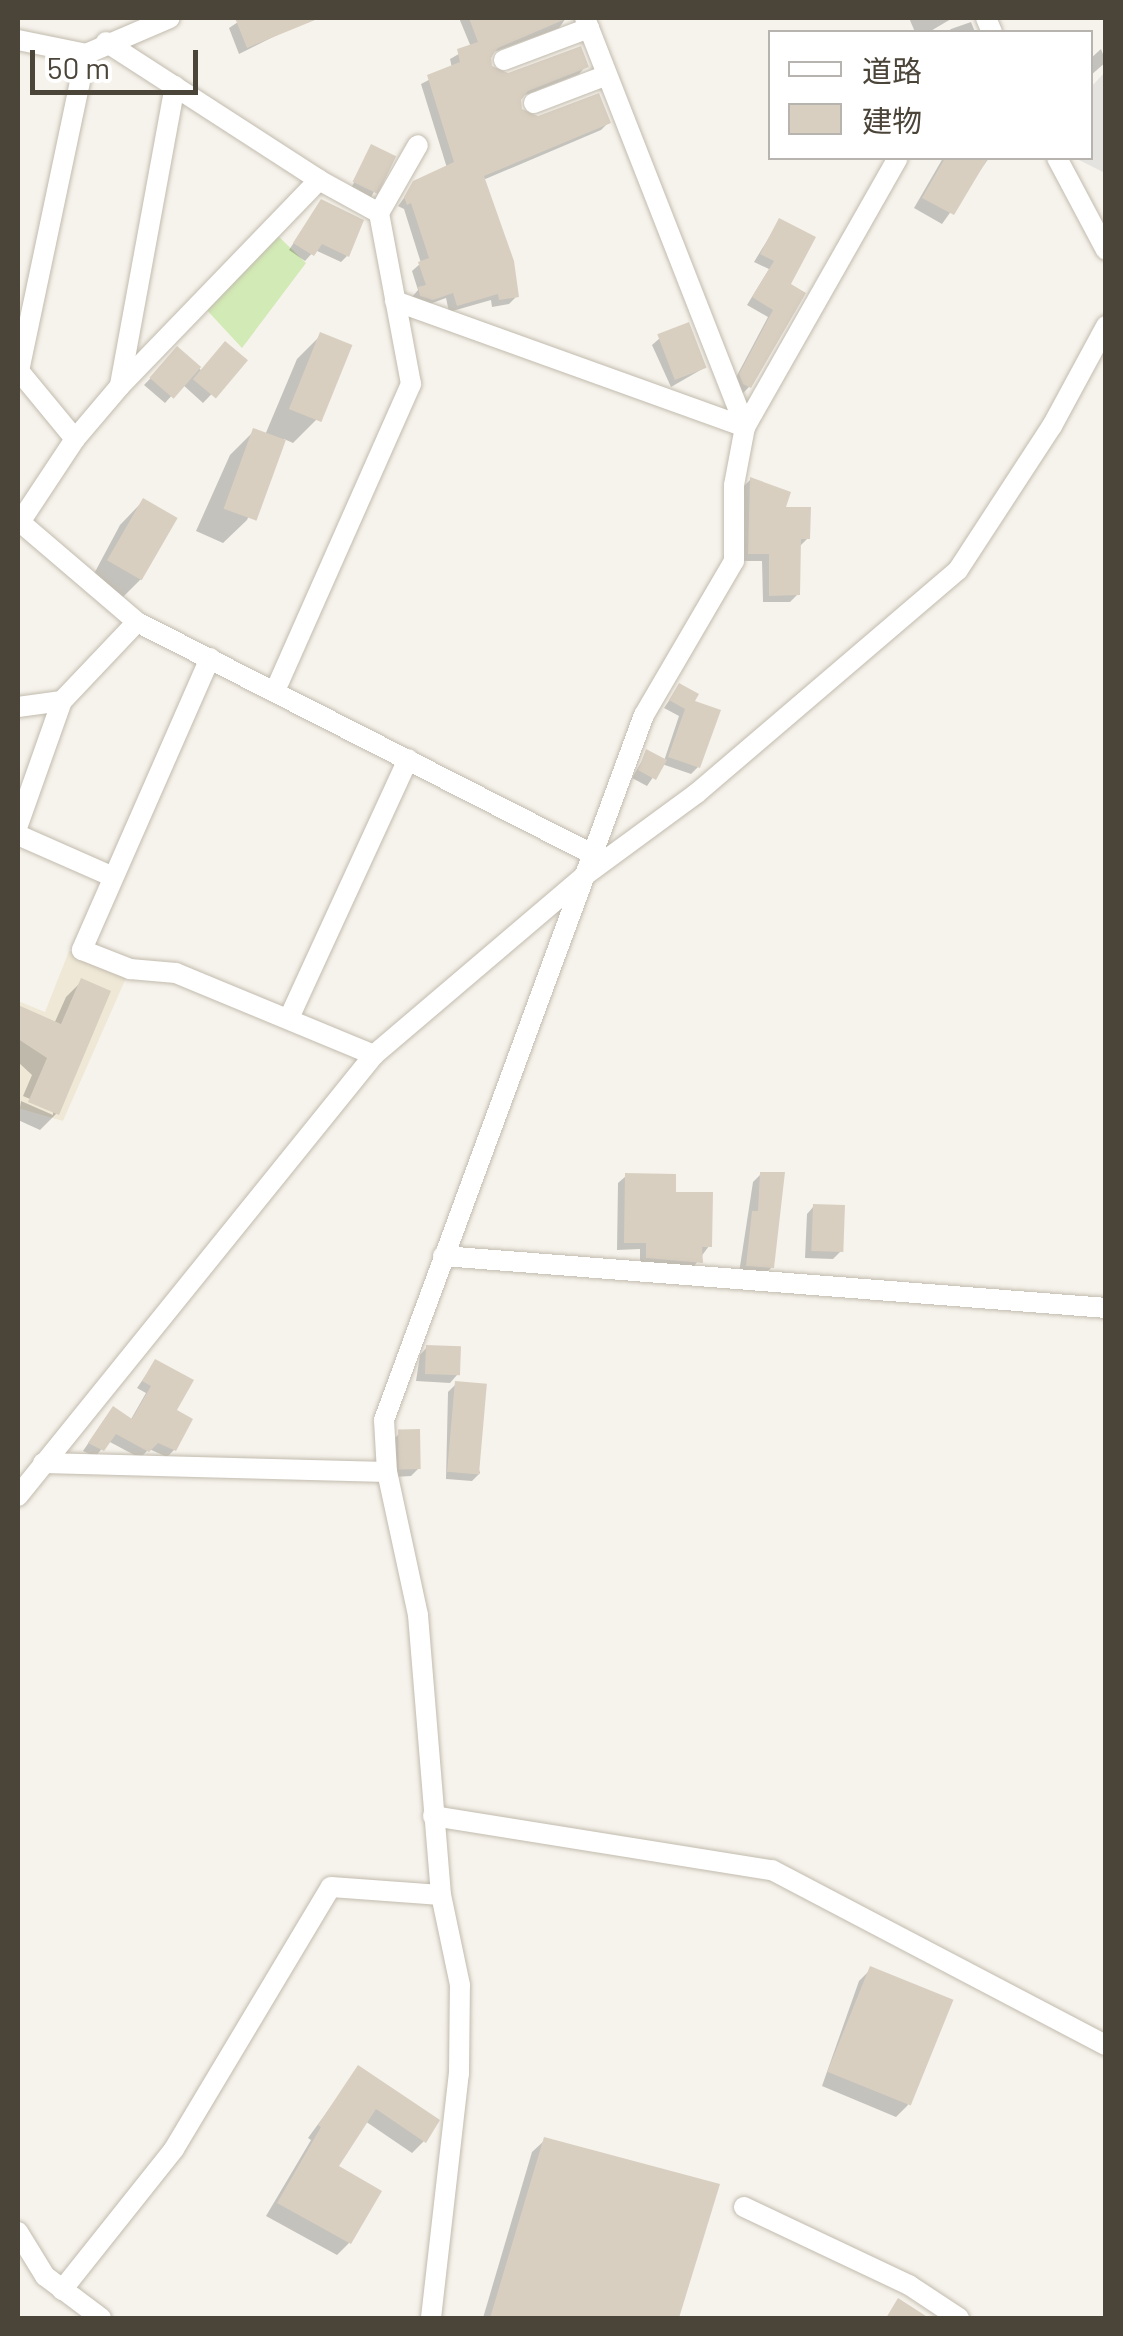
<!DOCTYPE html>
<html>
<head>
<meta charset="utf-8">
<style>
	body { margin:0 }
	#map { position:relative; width:1123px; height:2336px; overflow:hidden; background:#f6f3ec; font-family:Barlow,"Noto Sans JP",sans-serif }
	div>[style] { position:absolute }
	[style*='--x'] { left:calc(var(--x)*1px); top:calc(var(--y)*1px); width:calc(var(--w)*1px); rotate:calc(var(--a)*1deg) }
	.education>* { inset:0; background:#efe8d6 }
	.green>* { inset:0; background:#d2eab5 }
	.parking>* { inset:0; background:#e5e3e0 }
	.shadow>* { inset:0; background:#0003; transform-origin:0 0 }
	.building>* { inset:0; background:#d8cfc1; transform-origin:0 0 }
	.roads { filter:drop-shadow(0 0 2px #c2bbae) drop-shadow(0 0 2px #c2bbae) }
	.minor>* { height:20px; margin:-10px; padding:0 10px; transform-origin:10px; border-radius:10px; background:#fff }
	span { translate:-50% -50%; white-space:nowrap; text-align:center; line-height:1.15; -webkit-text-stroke:10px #fff; paint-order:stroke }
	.frame { position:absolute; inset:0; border:20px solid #4b4439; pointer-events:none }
	.legend { position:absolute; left:768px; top:30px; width:325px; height:130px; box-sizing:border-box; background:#fff; border:2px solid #b7b4b0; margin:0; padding:12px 18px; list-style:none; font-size:30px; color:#4b4439 }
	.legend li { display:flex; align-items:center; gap:20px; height:50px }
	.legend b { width:50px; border:2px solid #b7b4b0 }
	.scale { position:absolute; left:30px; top:50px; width:168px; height:45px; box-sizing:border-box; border:5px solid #4b4439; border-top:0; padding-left:12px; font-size:30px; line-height:35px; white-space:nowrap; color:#4b4439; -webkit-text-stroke:8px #fff; paint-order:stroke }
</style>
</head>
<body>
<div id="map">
	<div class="education">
		<i style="clip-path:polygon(69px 951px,126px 978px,63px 1121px,18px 1108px,18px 1001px,45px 1012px)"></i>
	</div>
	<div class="green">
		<i style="clip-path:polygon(276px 234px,306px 263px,242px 348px,204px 307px)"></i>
	</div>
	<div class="parking">
		<i style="clip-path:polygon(1105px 72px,1105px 173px,1075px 158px,1090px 158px,1091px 87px)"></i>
	</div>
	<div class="shadow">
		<i style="clip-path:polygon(244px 18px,286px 18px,291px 28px,239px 54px,229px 28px)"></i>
		<i style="clip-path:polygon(459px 18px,566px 18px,559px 28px,494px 52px,488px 64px,508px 76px,586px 66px,579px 74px,520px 97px,519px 110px,538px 119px,608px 123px,601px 130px,483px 180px,517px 296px,509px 304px,492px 307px,491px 300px,449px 312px,446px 298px,424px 306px,412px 297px,418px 290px,412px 271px,421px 263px,404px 209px,398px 206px,415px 183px,447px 168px,421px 84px,452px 68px,450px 59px,471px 47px)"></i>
		<i style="clip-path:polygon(909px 18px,950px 18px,951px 19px,929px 32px,915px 32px)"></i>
		<i style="clip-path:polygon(971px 22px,975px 32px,947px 32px,951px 29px)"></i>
		<i style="clip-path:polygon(1101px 49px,1106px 62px,1090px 76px,1090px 59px)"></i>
		<i style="left:372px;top:147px;width:22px;height:51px;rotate:27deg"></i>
		<i style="clip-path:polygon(943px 158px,989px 158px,942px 224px,914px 208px)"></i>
		<i style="clip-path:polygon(316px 209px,347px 256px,341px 262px,315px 250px,305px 261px,289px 250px)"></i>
		<i style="clip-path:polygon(779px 221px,788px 285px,749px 387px,742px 394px,733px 383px,768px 317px,747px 305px,769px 269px,754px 262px)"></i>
		<i style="clip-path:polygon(321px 335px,317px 419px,293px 443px,284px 439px,247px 520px,223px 543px,196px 531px,230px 455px,254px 431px,265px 435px,297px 359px)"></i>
		<i style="clip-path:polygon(660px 338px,704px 368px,671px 387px,652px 345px)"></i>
		<i style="clip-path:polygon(178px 350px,201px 370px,244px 360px,203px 403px,182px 384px,165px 403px,144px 385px)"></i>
		<i style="clip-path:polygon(750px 480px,808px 538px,800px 546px,798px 594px,790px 602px,763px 602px,762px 561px,741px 561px,743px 487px)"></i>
		<i style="clip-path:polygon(143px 501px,142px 578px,118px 602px,88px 585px,120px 525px)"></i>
		<i style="clip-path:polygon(679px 686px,691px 703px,698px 767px,691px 774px,662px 764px,647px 786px,632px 778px,647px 752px,664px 761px,679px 716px,664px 708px)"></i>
		<i style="clip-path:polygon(82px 981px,57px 1113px,40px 1130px,18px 1120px,21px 1101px,53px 1115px,53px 1109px,23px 1096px,32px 1075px,18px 1062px,18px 1008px,54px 1024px,66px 997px)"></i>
		<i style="clip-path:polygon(761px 1174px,772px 1267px,764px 1275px,739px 1273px,753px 1182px)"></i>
		<i style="clip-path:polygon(626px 1176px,674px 1195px,709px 1246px,692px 1269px,640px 1265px,640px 1249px,617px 1250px,618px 1183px)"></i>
		<i style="clip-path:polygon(814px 1206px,841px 1251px,833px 1259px,805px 1258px,807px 1214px)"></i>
		<i style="clip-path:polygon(427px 1347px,457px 1375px,450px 1383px,416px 1381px,420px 1355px)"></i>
		<i style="clip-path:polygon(155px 1362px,174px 1411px,174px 1450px,167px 1457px,149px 1449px,140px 1458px,108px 1441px,95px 1457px,83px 1451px,106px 1417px,130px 1421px,146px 1393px,137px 1388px)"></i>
		<i style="clip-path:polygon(456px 1384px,480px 1473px,472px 1481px,446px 1479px,448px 1392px)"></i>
		<i style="clip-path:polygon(400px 1433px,419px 1468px,411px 1476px,394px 1477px,392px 1441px)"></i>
		<i style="clip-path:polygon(871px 1969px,908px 2105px,896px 2117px,822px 2086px,859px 1981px)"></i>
		<i style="clip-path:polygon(359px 2068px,424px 2141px,412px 2153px,365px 2121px,336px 2167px,349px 2243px,337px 2255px,266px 2216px,311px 2140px,308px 2138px)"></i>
		<i style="clip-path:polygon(545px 2140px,717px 2186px,676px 2318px,483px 2318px,532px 2152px)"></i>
	</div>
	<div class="building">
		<i style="clip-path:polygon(235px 18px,320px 18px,247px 48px)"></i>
		<i style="clip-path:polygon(469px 18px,568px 18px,498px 48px,491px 57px,492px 66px,508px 73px,581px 46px,589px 67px,528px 91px,521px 100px,522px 109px,538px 116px,599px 93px,611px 123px,484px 176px,514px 261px,519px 297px,499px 300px,498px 294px,457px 306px,453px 293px,433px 300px,420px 296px,418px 287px,426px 285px,418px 262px,429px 258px,411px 203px,407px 205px,404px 197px,413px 181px,454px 162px,427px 75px,460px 62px,457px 49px,478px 42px)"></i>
		<i style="left:371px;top:144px;width:28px;height:42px;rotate:26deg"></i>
		<i style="clip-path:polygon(945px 158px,988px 158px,954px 215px,922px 198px)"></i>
		<i style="clip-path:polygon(321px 199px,364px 220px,349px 257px,322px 244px,314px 256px,293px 243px)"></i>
		<i style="clip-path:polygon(779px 218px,816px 237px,791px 284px,806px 293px,751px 388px,743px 384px,739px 374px,773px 310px,752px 297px,774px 261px,760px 254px)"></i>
		<i style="left:689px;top:322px;width:49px;height:34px;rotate:69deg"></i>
		<i style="left:320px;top:332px;width:35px;height:83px;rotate:22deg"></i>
		<i style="left:225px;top:341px;width:30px;height:50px;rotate:40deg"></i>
		<i style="left:177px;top:346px;width:32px;height:42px;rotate:41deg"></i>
		<i style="left:253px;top:428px;width:35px;height:86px;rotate:20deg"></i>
		<i style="clip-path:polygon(750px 477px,791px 492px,786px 507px,811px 507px,810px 539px,801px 539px,800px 595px,769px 596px,769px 554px,748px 554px)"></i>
		<i style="left:143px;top:498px;width:40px;height:72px;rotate:30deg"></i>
		<i style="clip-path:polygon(679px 683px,699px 694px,695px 701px,721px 710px,700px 768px,668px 757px,685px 709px,669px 700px)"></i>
		<i style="clip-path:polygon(646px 749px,667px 760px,656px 780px,638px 770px)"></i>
		<i style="clip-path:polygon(81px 978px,111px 991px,59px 1115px,28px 1102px,47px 1058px,18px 1039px,18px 1005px,61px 1024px)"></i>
		<i style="clip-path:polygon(760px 1172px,785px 1172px,774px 1268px,746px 1266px,752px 1211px,758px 1211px)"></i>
		<i style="clip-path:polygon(625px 1173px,676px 1174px,676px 1192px,713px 1192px,712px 1247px,702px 1247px,703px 1263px,646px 1258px,646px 1243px,624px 1243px)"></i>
		<i style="left:813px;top:1204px;width:32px;height:47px;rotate:2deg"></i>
		<i style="left:426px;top:1345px;width:35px;height:29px;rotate:2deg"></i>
		<i style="clip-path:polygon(155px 1359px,194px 1380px,177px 1410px,193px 1419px,176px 1451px,158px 1443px,149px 1452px,116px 1434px,104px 1451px,88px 1443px,113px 1406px,132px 1419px,151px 1386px,142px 1381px)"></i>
		<i style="left:455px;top:1381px;width:32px;height:91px;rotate:5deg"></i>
		<i style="left:420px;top:1429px;width:40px;height:22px;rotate:89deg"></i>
		<i style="left:870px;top:1966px;width:90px;height:114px;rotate:22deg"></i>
		<i style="clip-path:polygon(358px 2065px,440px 2120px,426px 2143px,376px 2109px,339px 2166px,382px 2191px,351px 2244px,277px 2203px,321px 2127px,318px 2125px)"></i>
		<i style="clip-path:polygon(544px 2137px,720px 2184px,679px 2318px,490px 2318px)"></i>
		<i style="clip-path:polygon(898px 2298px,929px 2318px,886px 2318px)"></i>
	</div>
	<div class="roads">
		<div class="minor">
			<i style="--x:585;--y:18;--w:439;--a:68.6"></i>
			<i style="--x:986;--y:18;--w:15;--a:67"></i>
			<i style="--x:18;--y:40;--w:69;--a:11.6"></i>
			<i style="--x:86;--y:54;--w:91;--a:-23.2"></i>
			<i style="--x:106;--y:42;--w:254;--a:32.9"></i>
			<i style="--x:319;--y:180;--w:68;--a:28.8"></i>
			<i style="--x:379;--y:213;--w:174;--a:79.4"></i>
			<i style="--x:411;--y:384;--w:334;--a:113.9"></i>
			<i style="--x:504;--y:60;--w:91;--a:-20.6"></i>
			<i style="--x:534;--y:103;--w:78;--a:-21"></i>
			<i style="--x:1057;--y:158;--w:104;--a:62"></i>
			<i style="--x:319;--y:180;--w:286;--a:134"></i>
			<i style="--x:120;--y:386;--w:70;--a:130.3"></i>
			<i style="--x:75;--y:439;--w:100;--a:123.5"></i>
			<i style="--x:20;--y:522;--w:154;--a:40.5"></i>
			<i style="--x:137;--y:622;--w:511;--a:27.02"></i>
			<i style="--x:379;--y:213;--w:78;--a:-60.2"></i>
			<i style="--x:395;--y:301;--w:372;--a:19.8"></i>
			<i style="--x:19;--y:371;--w:324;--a:-78.1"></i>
			<i style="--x:19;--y:371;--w:88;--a:50.5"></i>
			<i style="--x:120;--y:385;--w:304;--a:-79.6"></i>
			<i style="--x:210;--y:658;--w:319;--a:113.7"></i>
			<i style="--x:82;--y:950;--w:52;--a:21.6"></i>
			<i style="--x:130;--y:969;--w:46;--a:5"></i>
			<i style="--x:176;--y:973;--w:214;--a:22.5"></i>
			<i style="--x:18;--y:707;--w:44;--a:-7.8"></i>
			<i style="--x:62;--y:701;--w:109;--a:-46.5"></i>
			<i style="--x:18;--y:825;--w:132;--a:-70.5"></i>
			<i style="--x:18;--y:835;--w:102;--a:23.8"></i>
			<i style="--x:289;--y:1018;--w:285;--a:-65.3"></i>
			<i style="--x:443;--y:1256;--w:665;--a:4.48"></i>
			<i style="--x:43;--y:1463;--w:344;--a:1.5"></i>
			<i style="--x:18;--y:1496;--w:567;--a:-51.09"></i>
			<i style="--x:374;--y:1055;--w:276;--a:-40.4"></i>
			<i style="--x:584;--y:876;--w:140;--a:-36.3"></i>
			<i style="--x:697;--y:793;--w:343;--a:-40.5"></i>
			<i style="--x:958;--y:570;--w:172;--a:-56.9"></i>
			<i style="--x:1052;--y:426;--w:114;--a:-61.6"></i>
			<i style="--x:433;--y:1816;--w:343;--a:9.1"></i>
			<i style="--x:772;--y:1870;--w:377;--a:27.7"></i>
			<i style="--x:744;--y:2207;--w:183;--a:25.3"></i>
			<i style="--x:909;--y:2285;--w:60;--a:33.4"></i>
			<i style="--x:18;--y:2232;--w:52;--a:58.5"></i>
			<i style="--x:45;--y:2276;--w:70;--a:36.9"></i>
			<i style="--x:62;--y:2290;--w:180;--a:-51.5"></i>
			<i style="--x:174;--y:2149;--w:305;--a:-59.1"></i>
			<i style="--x:331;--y:1887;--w:110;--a:4.2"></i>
			<i style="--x:431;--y:2318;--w:246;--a:-83.5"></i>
			<i style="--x:459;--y:2074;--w:89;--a:-89.4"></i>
			<i style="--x:460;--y:1985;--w:92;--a:-101.9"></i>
			<i style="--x:441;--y:1895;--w:281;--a:-94.7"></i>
			<i style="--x:418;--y:1615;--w:146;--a:-102.2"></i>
			<i style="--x:387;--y:1472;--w:52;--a:-93.3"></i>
			<i style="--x:384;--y:1420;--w:751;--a:-69.76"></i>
			<i style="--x:644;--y:715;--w:178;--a:-59.7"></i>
			<i style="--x:734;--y:561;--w:76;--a:-90"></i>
			<i style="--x:734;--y:485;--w:59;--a:-79.3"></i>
			<i style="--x:745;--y:427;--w:309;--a:-60.4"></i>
		</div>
	</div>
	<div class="frame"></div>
	<ul class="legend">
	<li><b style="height:12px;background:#fff"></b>道路</li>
	<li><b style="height:28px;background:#d8cfc1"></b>建物</li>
	</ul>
	<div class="scale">50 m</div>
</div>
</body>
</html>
